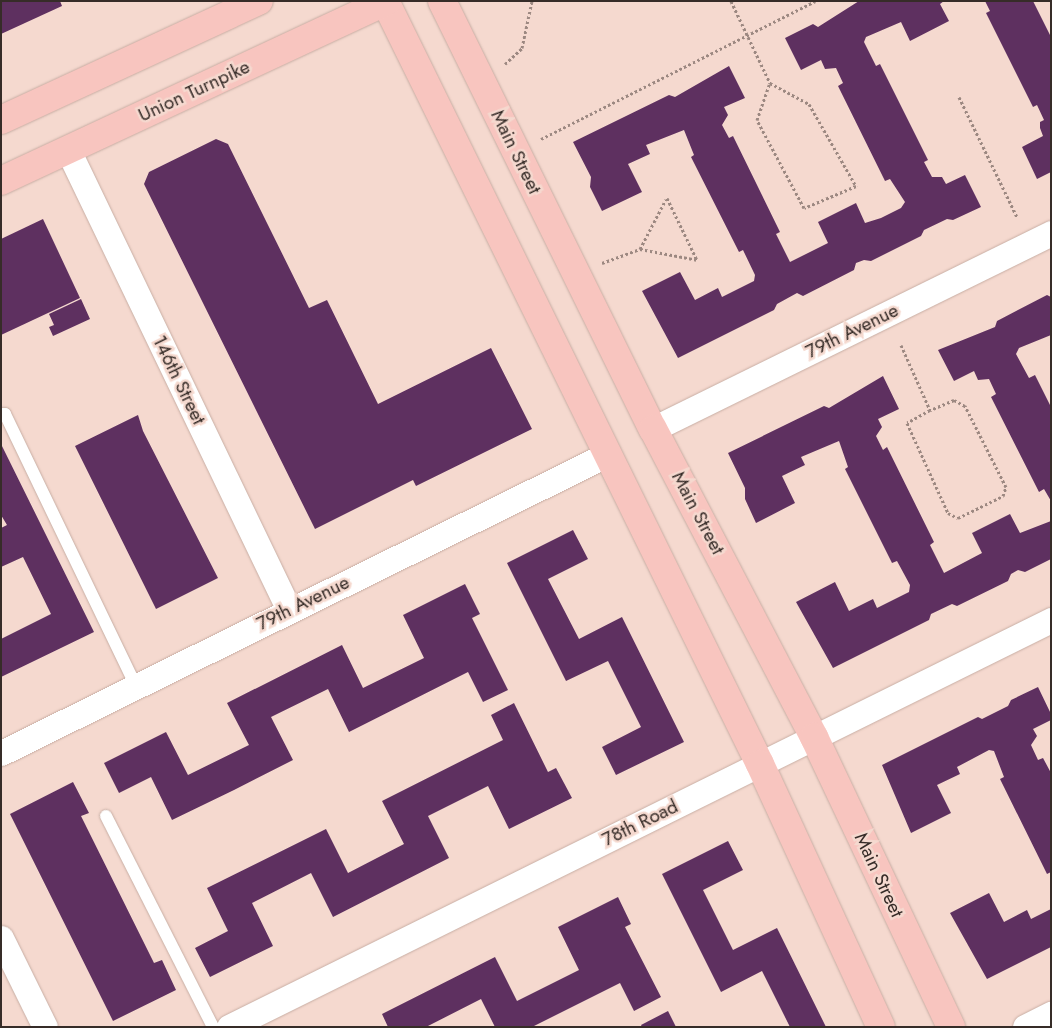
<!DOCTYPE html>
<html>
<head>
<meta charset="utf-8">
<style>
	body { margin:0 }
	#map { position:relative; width:1052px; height:1028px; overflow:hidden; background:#f5d9cf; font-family:Jost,sans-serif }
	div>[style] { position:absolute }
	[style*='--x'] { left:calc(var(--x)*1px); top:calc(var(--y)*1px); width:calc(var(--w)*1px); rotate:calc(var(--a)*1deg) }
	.building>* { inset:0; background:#5e3060 }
	.path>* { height:3px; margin-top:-1.5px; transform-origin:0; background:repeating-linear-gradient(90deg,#9c8881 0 2.5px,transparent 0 5px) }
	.roads { filter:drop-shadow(0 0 1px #c8aea4) drop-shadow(0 0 1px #c8aea4) }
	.service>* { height:12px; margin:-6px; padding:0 6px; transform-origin:6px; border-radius:6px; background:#fff }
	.minor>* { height:25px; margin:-12.5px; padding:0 12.5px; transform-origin:12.5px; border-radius:12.5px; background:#fff }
	.primary>* { height:28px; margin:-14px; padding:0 14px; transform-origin:14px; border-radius:14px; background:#f8c5bf }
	span { translate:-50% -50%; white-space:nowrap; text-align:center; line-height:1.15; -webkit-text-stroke:5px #f5d9cf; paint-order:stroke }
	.street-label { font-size:19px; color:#362c28 }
	.frame { position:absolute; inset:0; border:2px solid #362c28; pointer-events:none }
</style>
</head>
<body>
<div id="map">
	<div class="building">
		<i style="clip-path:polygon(1px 1px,60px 1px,62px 6px,1px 34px)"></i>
		<i style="clip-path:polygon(859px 1px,944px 1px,940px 4px,949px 21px,910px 41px,901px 22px,866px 37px,864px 42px,876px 66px,880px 64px,928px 160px,924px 162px,932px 177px,942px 177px,946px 184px,965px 175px,981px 207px,953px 220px,947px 219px,924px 230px,921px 236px,871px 261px,864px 260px,856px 263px,854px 270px,803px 296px,797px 293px,777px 304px,774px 310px,678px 358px,642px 291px,680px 272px,695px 300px,718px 288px,722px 297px,754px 281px,755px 275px,743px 250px,739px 252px,691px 157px,694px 155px,684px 130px,646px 145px,650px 154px,628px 164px,642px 192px,602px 211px,590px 187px,591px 177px,573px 142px,669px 95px,675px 97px,729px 66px,745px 98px,724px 107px,728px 115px,722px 125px,729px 138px,733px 136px,780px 232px,776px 234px,790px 262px,828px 243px,818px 222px,856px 203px,865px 223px,881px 218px,901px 208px,905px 202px,890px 179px,885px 181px,838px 86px,843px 83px,836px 68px,825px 69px,821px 60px,801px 70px,785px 38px,813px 24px,818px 27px)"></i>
		<i style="clip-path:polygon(985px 1px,1033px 1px,1051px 37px,1051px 172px,1037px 179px,1022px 147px,1043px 136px,1040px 128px,1040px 122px,1044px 120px,1037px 105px,1033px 107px,986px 13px,990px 11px)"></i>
		<i style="clip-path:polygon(216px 139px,228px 144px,309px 308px,327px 300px,378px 404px,491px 348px,532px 429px,416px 486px,413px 480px,315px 529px,144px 184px,149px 172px)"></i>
		<i style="clip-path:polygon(43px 219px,80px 298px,1px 335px,1px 239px)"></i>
		<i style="clip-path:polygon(1047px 295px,1051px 297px,1051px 335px,1019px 348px,1016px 354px,1029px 378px,1035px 375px,1051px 407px,1051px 501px,1044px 489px,1039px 492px,991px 397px,996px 394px,989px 379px,978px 380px,974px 371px,954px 381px,938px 350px,995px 327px,997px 321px)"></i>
		<i style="clip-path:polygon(81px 299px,90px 319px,53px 336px,49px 327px,54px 325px,49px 314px)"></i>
		<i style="clip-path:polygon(883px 376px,899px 409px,878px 419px,882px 427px,876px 436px,883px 450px,887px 447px,934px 542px,930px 545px,944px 573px,982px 553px,972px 533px,1010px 514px,1020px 533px,1051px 521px,1051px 559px,1025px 572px,1018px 570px,1011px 574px,1008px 581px,957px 606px,952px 604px,931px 614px,929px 620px,833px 668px,796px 602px,835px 582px,849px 611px,873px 599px,877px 608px,909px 592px,910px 585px,897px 561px,892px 563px,845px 469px,848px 467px,839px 441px,801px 457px,805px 465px,782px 476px,795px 503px,756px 523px,745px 499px,745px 488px,728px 453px,824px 406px,829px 408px)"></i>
		<i style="clip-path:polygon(138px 415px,143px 431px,218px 578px,156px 609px,75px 446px)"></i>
		<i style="clip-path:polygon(1px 444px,94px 632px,1px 677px,1px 639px,51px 614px,23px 557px,1px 567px,1px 528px,7px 525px,1px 515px)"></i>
		<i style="clip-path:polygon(573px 530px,588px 559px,548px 579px,579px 639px,622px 617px,684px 742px,616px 775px,602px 747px,641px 727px,608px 661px,566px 681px,507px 563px)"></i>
		<i style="clip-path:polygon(465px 584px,480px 614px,472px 618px,508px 690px,483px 702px,468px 672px,349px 732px,328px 689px,271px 717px,293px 760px,234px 790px,172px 820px,151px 777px,119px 793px,104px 763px,166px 732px,188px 775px,249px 745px,227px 703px,342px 645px,363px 688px,424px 658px,403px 615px)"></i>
		<i style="clip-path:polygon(1038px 687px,1051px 714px,1051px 720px,1033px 729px,1037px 736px,1031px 745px,1038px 760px,1043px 758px,1051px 773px,1051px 872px,1047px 874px,1000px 779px,1004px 777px,994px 751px,989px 750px,957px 767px,960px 774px,937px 785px,951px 813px,911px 833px,882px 765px,978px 717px,982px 719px,1008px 706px,1011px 700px)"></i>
		<i style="clip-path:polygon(514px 703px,548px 772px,556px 768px,572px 798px,509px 829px,488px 786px,428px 816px,449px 858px,333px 917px,311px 873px,252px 903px,273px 946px,210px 977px,195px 948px,228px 931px,207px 888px,326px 829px,348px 873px,404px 844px,382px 801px,503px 740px,491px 715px)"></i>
		<i style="clip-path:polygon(73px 782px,89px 813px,81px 816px,154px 963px,162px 960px,176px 990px,113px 1021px,10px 814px)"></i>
		<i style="clip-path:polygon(728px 841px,743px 870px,703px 890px,733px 950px,777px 928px,826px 1027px,790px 1027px,762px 971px,721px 992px,662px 874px)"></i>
		<i style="clip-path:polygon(989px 893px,1004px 922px,1027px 910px,1031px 919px,1051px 909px,1051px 947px,987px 979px,950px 913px)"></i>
		<i style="clip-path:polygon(618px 897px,631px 924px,625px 927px,661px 997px,634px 1011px,620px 983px,532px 1027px,495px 1027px,481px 999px,426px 1027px,388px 1027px,382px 1014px,495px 957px,517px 1001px,579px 970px,558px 927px)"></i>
		<i style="clip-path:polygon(668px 1011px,676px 1027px,642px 1027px,641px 1025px)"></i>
	</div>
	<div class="path">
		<i style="--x:731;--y:1;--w:91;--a:64.6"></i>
		<i style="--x:770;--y:83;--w:44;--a:28.3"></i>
		<i style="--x:809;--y:104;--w:95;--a:60.2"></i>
		<i style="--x:856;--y:186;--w:56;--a:157.1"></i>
		<i style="--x:804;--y:208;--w:100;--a:-118.1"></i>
		<i style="--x:757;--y:120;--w:39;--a:-71"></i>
		<i style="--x:505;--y:64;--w:23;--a:-43"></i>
		<i style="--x:522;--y:48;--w:48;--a:-78"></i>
		<i style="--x:959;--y:97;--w:133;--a:64.2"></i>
		<i style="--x:541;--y:139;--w:307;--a:-26.7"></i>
		<i style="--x:667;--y:198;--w:69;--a:64.2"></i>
		<i style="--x:640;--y:249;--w:56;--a:-62.5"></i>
		<i style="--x:602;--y:263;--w:40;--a:-20.2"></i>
		<i style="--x:640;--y:249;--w:59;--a:10.7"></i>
		<i style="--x:901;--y:345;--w:71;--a:66"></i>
		<i style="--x:930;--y:410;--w:26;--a:151"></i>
		<i style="--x:907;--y:423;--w:99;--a:65.5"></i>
		<i style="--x:948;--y:513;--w:11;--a:27"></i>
		<i style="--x:958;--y:518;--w:50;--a:-26.1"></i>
		<i style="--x:1003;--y:496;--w:9;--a:-72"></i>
		<i style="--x:1006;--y:487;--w:91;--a:-116.8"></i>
		<i style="--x:965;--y:406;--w:13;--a:-151"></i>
		<i style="--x:954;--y:400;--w:26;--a:157"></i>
	</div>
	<div class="roads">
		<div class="service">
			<i style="--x:1;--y:414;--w:4;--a:0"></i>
			<i style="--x:5;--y:414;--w:302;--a:64.3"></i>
			<i style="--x:106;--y:816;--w:237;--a:63.1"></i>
		</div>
		<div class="minor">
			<i style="--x:68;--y:150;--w:510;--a:64.34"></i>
			<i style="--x:653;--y:429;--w:444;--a:-26.2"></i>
			<i style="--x:1;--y:753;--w:674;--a:-26.22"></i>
			<i style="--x:1;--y:938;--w:99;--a:63.7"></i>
			<i style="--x:229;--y:1027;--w:917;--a:-26.34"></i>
			<i style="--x:1025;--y:1027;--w:29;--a:-27"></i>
		</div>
		<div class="primary">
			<i style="--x:385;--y:1;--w:850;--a:63.83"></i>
			<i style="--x:760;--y:764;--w:289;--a:65.3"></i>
			<i style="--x:442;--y:1;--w:477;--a:63.8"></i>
			<i style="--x:653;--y:429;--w:348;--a:62.4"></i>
			<i style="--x:814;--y:737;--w:321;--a:64.7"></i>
			<i style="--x:1;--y:120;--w:284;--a:-24.8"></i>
			<i style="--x:1;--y:181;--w:426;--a:-25"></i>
		</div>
	</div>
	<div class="street-label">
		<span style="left:194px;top:91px;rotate:-25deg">Union Turnpike</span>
		<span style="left:516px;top:152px;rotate:64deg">Main Street</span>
		<span style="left:852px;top:331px;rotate:-26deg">79th Avenue</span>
		<span style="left:179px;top:380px;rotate:64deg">146th Street</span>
		<span style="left:698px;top:513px;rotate:62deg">Main Street</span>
		<span style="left:303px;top:603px;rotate:-26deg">79th Avenue</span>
		<span style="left:640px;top:823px;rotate:-26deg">78th Road</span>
		<span style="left:879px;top:875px;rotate:65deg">Main Street</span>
	</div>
	<div class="frame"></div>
</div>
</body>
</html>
